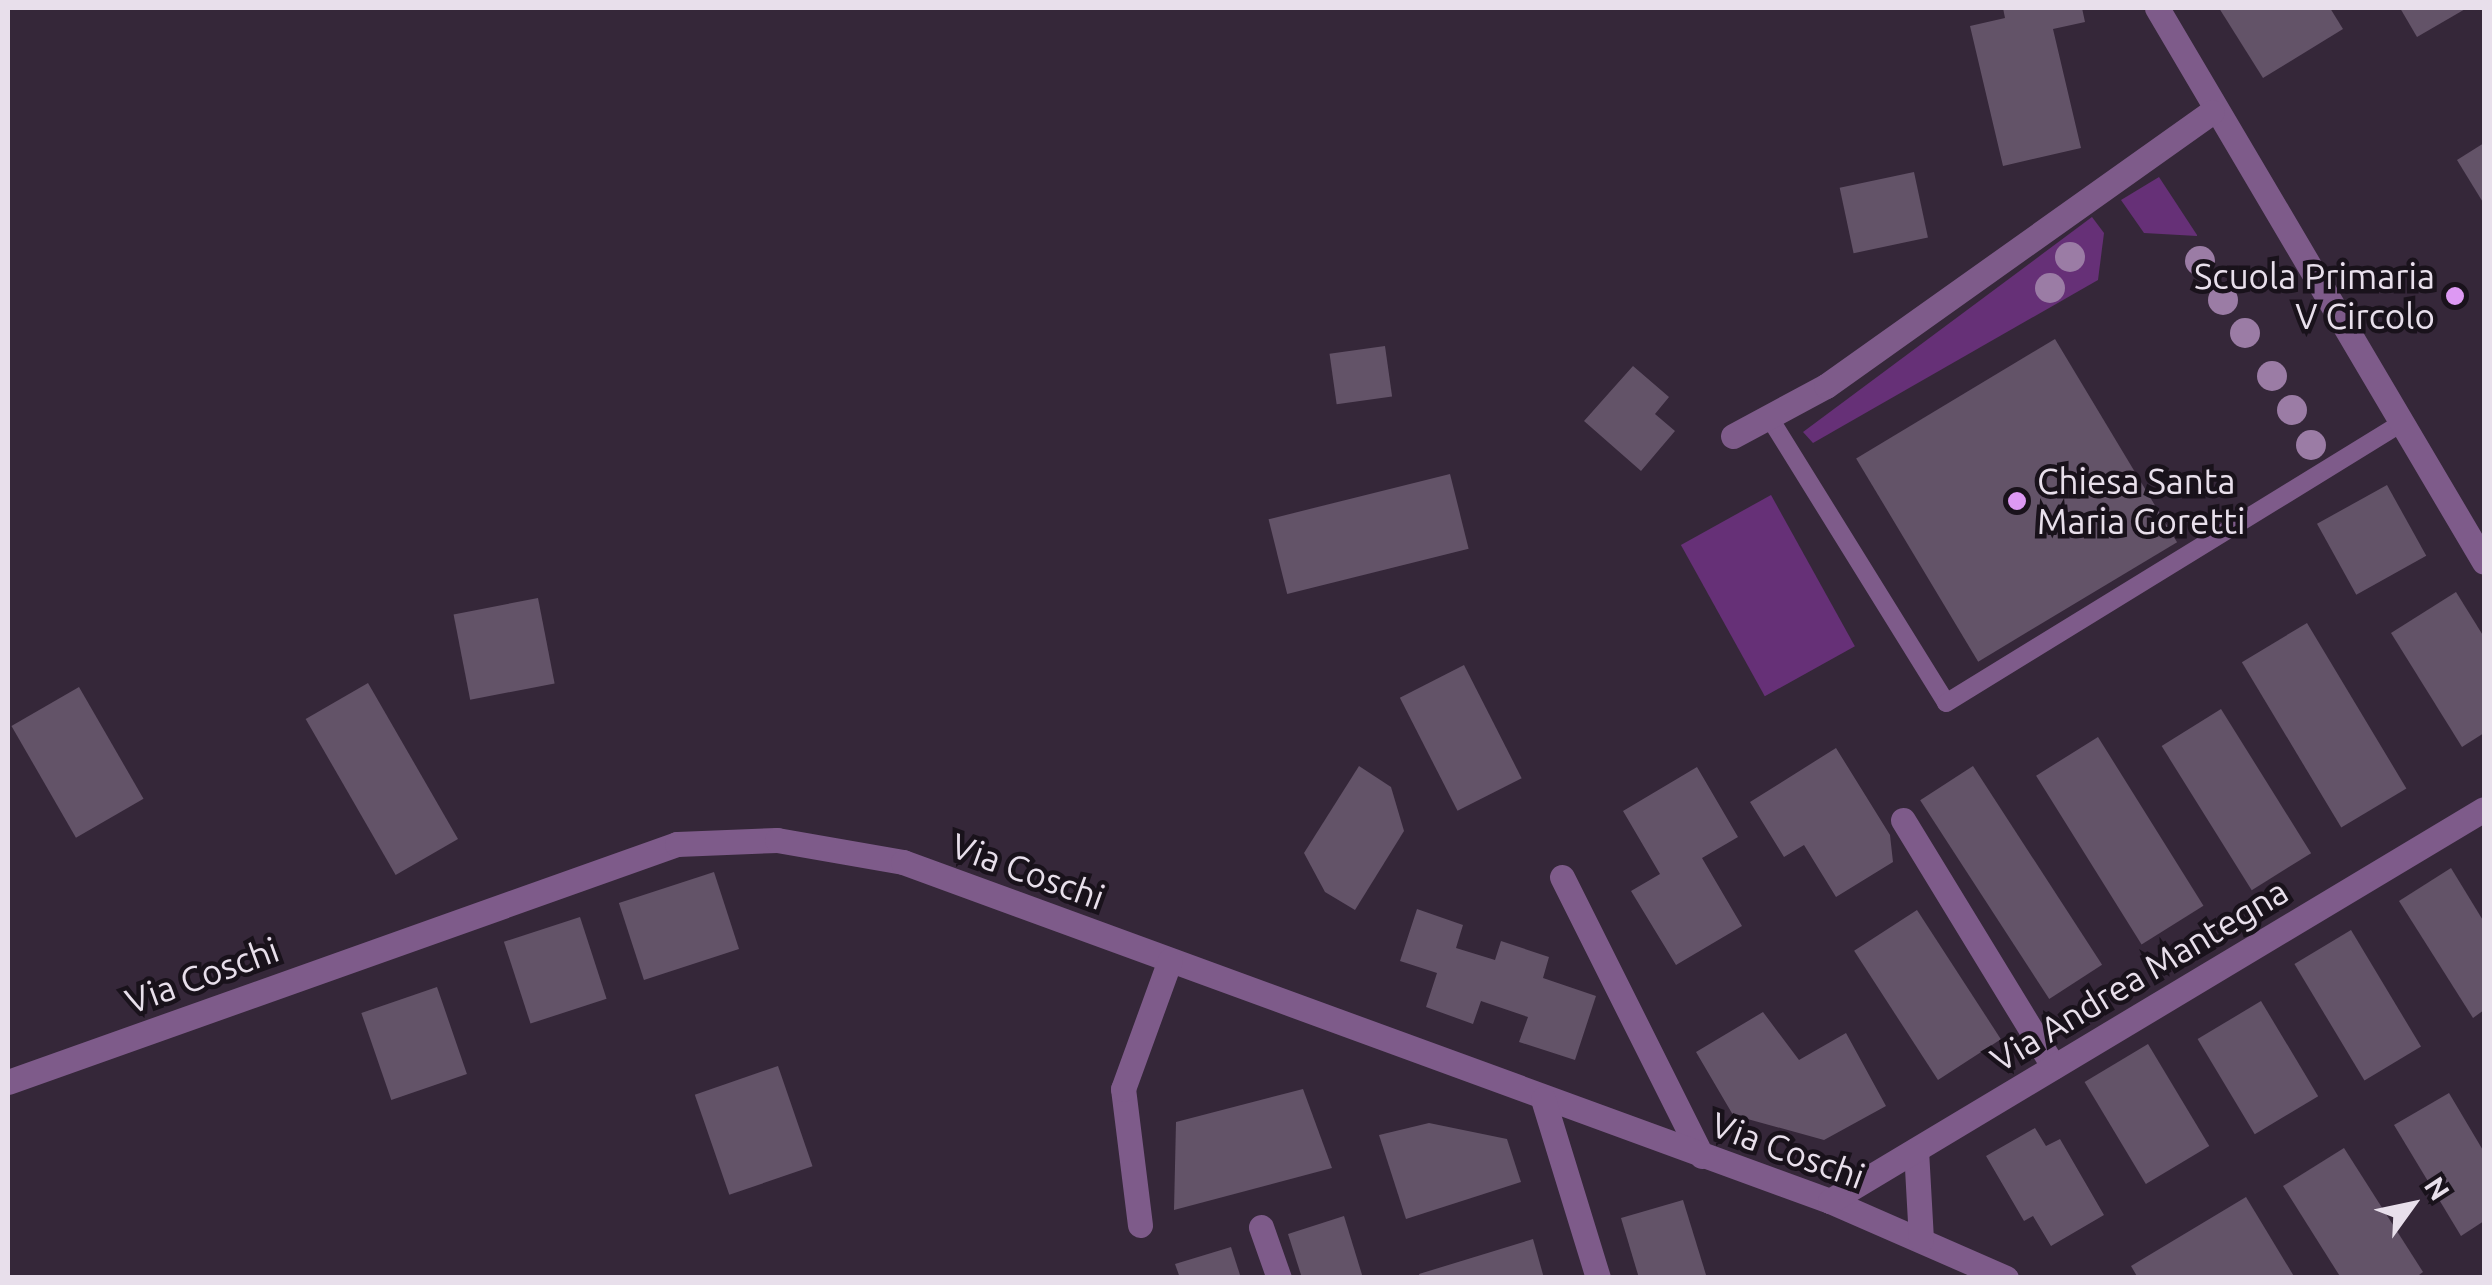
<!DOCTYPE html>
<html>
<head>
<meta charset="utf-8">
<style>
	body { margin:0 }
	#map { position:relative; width:2492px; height:1285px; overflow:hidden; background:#352739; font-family:Ubuntu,sans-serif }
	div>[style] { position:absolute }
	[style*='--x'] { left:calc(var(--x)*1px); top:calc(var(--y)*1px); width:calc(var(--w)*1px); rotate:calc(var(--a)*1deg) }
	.green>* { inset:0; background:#663077; transform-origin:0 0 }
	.building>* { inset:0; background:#635368; transform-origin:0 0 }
	.service>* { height:18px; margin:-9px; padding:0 9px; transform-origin:9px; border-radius:9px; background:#7e5b8a }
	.minor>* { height:25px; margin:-12.5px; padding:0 12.5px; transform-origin:12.5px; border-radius:12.5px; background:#7e5b8a }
	.trees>* { width:30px; height:30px; margin:-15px; border-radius:50%; background:#9b7ca5 }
	.dots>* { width:28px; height:28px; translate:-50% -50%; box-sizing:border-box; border:5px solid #19121b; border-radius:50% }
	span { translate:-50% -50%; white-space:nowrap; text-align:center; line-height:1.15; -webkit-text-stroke:9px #19121b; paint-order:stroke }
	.poi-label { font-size:35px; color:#e8dfeb }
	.right { translate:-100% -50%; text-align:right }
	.left { translate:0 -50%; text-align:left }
	.street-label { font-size:35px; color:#e8dfeb }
	.frame { position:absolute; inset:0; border:10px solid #e8dfeb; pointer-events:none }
	.north { position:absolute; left:2362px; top:1155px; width:100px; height:100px; -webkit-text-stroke:8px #19121b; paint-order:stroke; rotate:57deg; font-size:28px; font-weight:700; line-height:40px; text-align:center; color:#e8dfeb }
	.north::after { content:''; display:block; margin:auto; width:35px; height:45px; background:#e8dfeb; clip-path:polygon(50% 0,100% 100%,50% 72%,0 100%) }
</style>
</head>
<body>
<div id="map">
	<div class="green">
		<i style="clip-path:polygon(2159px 177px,2197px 235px,2197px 236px,2144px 233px,2121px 200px)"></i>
		<i style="clip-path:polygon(2092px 217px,2104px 233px,2098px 280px,1813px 443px,1803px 432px)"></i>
		<i style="left:1771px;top:495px;width:173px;height:103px;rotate:61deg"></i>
	</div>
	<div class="building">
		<i style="clip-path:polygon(2003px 8px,2082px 8px,2085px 22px,2053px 29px,2081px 148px,2003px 166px,1970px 26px,2005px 18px)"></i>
		<i style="clip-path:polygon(2219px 8px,2330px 8px,2343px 29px,2263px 78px)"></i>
		<i style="clip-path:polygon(2400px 8px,2467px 8px,2417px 37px)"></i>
		<i style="clip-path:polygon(2484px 143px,2484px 204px,2457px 160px)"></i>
		<i style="left:1914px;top:172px;width:67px;height:76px;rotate:78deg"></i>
		<i style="left:2055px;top:339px;width:237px;height:232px;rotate:59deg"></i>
		<i style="left:1385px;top:346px;width:51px;height:56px;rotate:82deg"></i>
		<i style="clip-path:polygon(1633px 366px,1669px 397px,1655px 414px,1675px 431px,1641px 471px,1584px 421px)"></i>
		<i style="left:1450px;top:474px;width:77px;height:187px;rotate:76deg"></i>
		<i style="left:2387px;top:485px;width:81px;height:80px;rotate:61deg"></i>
		<i style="clip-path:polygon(2456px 592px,2484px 637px,2484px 733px,2462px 747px,2391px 633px)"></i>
		<i style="left:538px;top:598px;width:87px;height:86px;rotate:79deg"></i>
		<i style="left:2307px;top:623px;width:193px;height:76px;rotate:59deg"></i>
		<i style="left:1464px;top:665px;width:127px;height:72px;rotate:63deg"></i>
		<i style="left:368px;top:683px;width:180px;height:72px;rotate:60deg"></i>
		<i style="left:79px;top:687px;width:129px;height:78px;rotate:60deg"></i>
		<i style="left:2221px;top:709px;width:170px;height:70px;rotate:58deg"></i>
		<i style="left:2098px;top:737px;width:199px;height:73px;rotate:58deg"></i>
		<i style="clip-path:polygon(1836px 748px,1890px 835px,1893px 862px,1836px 897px,1804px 845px,1784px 857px,1750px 802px)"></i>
		<i style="clip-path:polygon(1359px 766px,1391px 787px,1404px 831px,1355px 910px,1325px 892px,1304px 853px)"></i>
		<i style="left:1973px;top:766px;width:237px;height:63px;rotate:57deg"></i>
		<i style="clip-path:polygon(1697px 767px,1738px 837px,1702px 858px,1742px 926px,1676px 965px,1631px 891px,1660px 874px,1623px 811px)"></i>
		<i style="clip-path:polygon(2451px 868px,2484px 922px,2484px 1010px,2473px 1018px,2399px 901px)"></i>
		<i style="left:714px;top:872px;width:81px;height:100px;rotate:72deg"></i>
		<i style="clip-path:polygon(1417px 909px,1463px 925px,1456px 948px,1495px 960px,1501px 941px,1549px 957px,1543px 978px,1596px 996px,1575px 1060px,1519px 1042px,1528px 1017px,1481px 1001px,1473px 1024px,1426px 1007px,1437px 973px,1400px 961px)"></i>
		<i style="left:1917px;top:910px;width:154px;height:75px;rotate:57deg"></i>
		<i style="left:580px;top:917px;width:86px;height:80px;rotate:72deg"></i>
		<i style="left:2351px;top:930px;width:136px;height:66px;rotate:59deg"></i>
		<i style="left:437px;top:987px;width:92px;height:80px;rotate:71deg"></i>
		<i style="left:2261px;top:1001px;width:111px;height:74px;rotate:59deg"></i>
		<i style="clip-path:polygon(1763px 1012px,1799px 1060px,1846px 1033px,1886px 1106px,1824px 1140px,1733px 1115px,1696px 1052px)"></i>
		<i style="left:2148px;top:1044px;width:119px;height:74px;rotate:59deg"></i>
		<i style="left:778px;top:1066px;width:106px;height:88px;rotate:71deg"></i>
		<i style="clip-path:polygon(1303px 1089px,1332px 1168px,1174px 1210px,1176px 1122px)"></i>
		<i style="clip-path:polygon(2449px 1093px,2484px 1152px,2484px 1221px,2461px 1236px,2394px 1125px)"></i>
		<i style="clip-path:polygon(1429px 1123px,1507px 1139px,1521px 1182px,1406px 1219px,1379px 1135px)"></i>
		<i style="clip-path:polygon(2035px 1128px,2046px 1146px,2060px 1139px,2104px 1215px,2051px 1246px,2033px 1216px,2024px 1221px,1986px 1156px)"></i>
		<i style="clip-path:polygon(2344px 1148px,2423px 1272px,2415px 1278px,2341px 1278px,2283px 1186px)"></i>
		<i style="clip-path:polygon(2246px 1197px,2295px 1278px,2138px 1278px,2131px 1266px)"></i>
		<i style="clip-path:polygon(1683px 1200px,1707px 1278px,1639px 1278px,1621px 1218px)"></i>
		<i style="clip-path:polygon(1344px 1216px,1363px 1278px,1302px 1278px,1288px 1234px)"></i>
		<i style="clip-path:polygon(1533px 1239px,1544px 1278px,1420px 1278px,1419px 1274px)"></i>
		<i style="clip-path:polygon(1231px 1247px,1241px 1278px,1180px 1278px,1175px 1264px)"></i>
	</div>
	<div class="service">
		<i style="--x:1769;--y:417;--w:336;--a:58.2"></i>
		<i style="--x:1946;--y:703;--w:533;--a:-31.57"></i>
	</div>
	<div class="minor">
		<i style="--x:2157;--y:8;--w:643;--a:59.45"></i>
		<i style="--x:1733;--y:436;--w:106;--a:-28.3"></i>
		<i style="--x:1826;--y:386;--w:473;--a:-35.4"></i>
		<i style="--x:1903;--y:820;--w:289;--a:58.6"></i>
		<i style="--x:1562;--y:877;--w:312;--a:63.4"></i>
		<i style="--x:8;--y:1082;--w:710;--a:-19.58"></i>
		<i style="--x:677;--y:844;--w:100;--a:-2.3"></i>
		<i style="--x:777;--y:840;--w:128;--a:9.9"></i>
		<i style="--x:903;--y:862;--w:987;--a:20.09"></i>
		<i style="--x:1830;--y:1201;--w:192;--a:23.6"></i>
		<i style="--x:1543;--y:1099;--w:187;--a:72.9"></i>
		<i style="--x:1916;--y:1150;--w:90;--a:86.8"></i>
		<i style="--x:1830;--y:1201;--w:762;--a:-30.94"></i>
		<i style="--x:1140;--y:1225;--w:137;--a:-97.1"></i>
		<i style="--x:1123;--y:1089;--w:137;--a:-70"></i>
		<i style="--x:1261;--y:1227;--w:54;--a:70.6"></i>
	</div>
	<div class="trees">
		<i style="left:2070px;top:257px"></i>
		<i style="left:2200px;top:261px"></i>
		<i style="left:2050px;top:288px"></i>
		<i style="left:2223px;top:300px"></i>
		<i style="left:2245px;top:333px"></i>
		<i style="left:2272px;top:376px"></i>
		<i style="left:2292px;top:410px"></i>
		<i style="left:2311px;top:445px"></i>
	</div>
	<div class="dots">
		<i style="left:2455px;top:296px;background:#dd99f3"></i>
		<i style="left:2017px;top:501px;background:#dd99f3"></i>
	</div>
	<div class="poi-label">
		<span class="right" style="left:2435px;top:296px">Scuola Primaria<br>V Circolo</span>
		<span class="left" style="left:2037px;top:501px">Chiesa Santa<br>Maria Goretti</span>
	</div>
	<div class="street-label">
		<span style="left:1028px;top:871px;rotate:20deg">Via Coschi</span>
		<span style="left:202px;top:975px;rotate:-20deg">Via Coschi</span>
		<span style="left:2139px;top:975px;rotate:-31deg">Via Andrea Mantegna</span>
		<span style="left:1788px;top:1150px;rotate:20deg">Via Coschi</span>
	</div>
	<div class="frame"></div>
	<div class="north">N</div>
</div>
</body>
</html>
